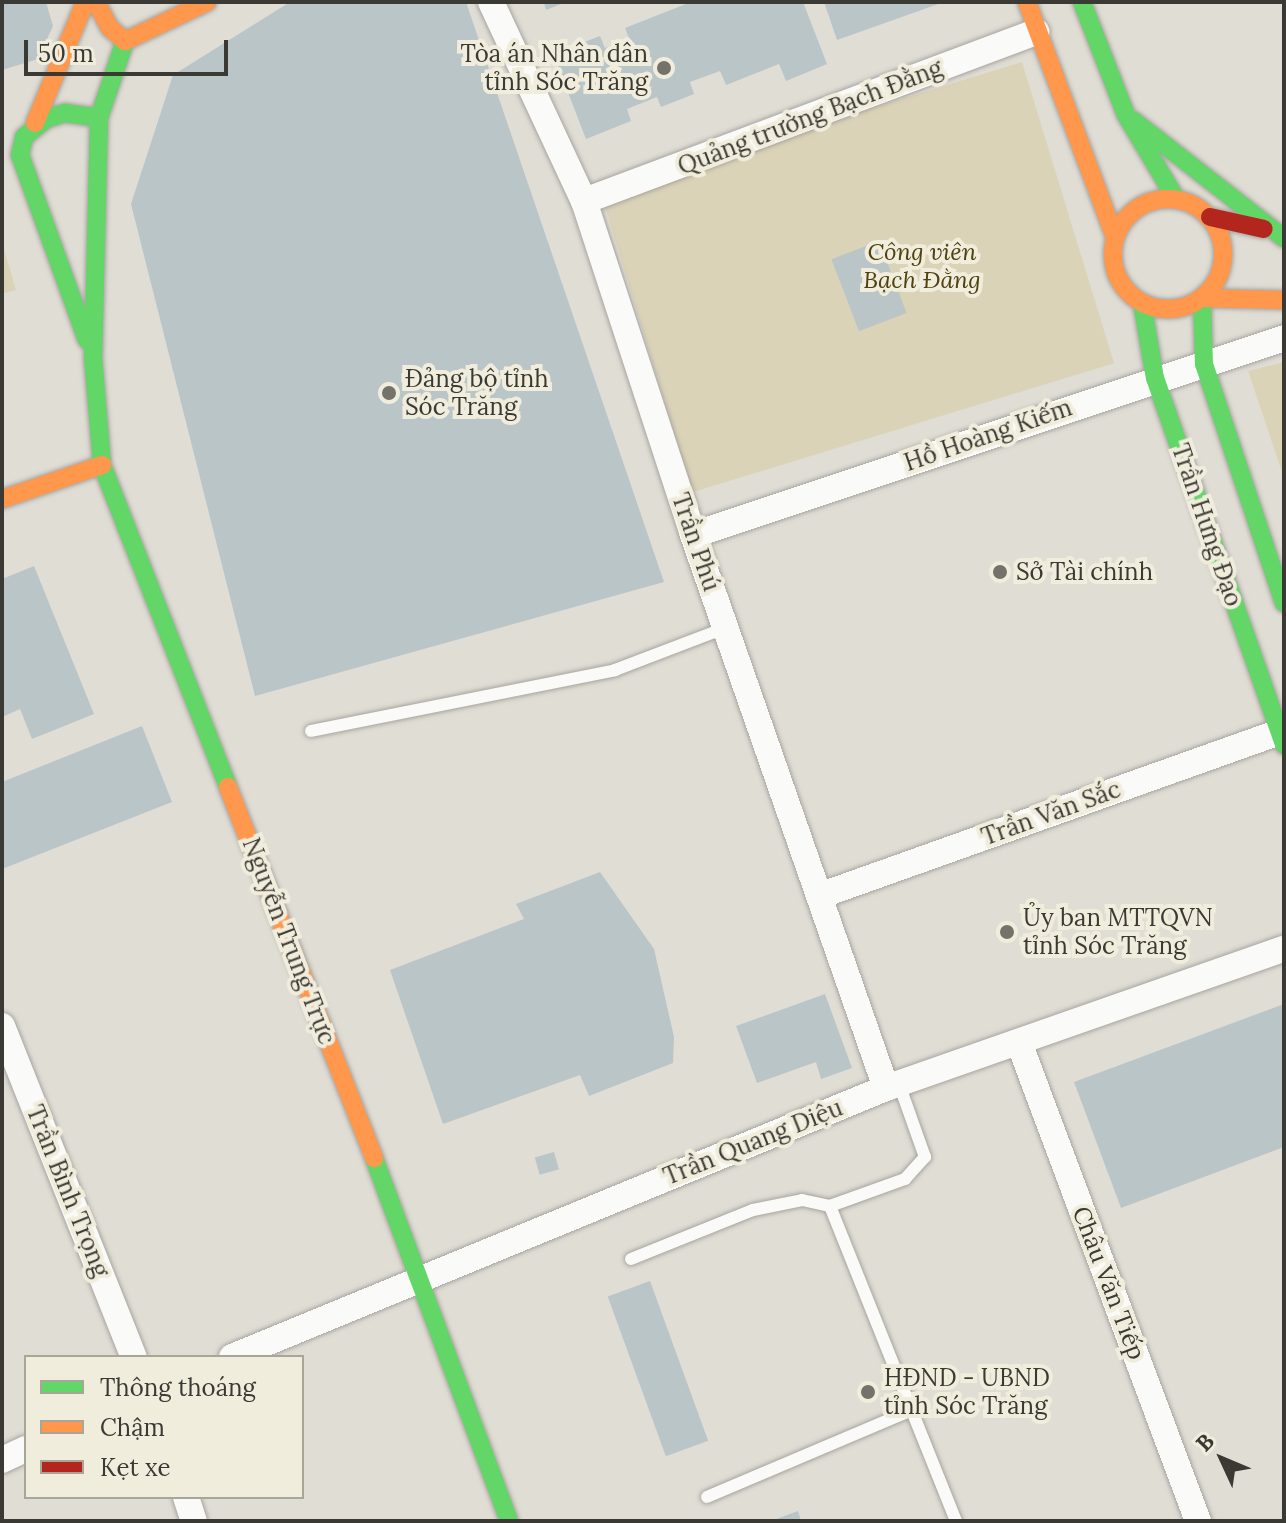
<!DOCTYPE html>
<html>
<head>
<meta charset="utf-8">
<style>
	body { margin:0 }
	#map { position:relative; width:1286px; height:1523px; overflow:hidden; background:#e0ddd5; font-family:Lora,serif }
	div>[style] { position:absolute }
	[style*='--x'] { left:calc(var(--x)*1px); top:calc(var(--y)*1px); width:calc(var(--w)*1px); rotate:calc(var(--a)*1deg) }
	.green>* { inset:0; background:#dbd3b7; transform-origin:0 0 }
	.building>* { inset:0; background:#bac5c8; transform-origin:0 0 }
	.roads { filter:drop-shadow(0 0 2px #a7a59f) drop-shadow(0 0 2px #a7a59f) }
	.lane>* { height:12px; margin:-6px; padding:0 6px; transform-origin:6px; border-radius:6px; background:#fafaf9 }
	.street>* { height:26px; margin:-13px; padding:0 13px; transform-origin:13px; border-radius:13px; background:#fafaf9 }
	.fast>* { height:18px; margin:-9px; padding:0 9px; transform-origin:9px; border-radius:9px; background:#63d668 }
	.slow>* { height:18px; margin:-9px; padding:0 9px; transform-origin:9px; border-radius:9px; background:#ff974d }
	.slow>.ring { margin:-9px; padding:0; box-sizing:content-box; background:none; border:18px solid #ff974d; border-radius:50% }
	.jam>* { height:18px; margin:-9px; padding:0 9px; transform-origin:9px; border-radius:9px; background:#b3261e }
	.dots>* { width:22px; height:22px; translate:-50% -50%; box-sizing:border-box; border:4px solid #f1eddd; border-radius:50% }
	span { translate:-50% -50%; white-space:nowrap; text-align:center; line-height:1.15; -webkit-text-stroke:8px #f1eddd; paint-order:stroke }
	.poi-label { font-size:24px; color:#3b3933 }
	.right { translate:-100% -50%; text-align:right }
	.left { translate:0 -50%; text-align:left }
	.street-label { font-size:24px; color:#3b3933 }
	.park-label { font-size:24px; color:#4f4210; font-style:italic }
	.frame { position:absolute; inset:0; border:4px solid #3b3933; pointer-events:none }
	.legend { position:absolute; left:24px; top:1355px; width:280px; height:144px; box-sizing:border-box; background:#f1eddd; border:2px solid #a8a599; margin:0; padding:10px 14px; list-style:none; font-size:24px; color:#3b3933 }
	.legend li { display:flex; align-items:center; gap:16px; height:40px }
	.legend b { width:40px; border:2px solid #a8a599 }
	.north { position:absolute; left:1182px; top:1419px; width:80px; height:80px; -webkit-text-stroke:6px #f1eddd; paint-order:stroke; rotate:314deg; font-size:22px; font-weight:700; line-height:32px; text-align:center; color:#3b3933 }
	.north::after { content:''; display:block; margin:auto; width:28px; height:36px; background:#3b3933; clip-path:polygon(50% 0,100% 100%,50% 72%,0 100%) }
	.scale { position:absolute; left:24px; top:40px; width:204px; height:36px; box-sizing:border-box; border:4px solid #3b3933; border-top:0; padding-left:10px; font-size:24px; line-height:28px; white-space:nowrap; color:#3b3933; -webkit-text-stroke:6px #f1eddd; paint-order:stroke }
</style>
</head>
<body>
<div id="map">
	<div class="green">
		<i style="left:1022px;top:62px;width:315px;height:441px;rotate:73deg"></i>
		<i style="clip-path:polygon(2px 242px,16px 290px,2px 294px)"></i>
		<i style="clip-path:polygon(1284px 362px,1284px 478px,1248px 371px)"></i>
	</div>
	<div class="building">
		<i style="clip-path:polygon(2px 2px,46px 2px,53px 26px,38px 59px,2px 70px)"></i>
		<i style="clip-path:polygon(290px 2px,466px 2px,664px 582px,255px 696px,131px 204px,173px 75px)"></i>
		<i style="clip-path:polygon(544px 2px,566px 2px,546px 10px)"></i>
		<i style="clip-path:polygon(691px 2px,803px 2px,827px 64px,786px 81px,779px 64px,726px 85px,720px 71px,690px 82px,694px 94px,661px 107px,657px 97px,627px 109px,631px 121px,586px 139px,553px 54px,600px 36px,605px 48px,629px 38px,625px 28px)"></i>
		<i style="clip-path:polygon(824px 2px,944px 2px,837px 40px)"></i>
		<i style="left:879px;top:241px;width:77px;height:51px;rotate:69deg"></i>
		<i style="clip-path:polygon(34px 566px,94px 714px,32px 739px,20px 709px,2px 717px,2px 579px)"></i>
		<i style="clip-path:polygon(142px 726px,172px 802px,2px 869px,2px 782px)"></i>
		<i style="clip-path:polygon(600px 872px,654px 949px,674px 1037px,673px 1063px,589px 1096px,580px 1075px,443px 1124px,390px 970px,524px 919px,516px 904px)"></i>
		<i style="clip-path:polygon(825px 994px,852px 1068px,821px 1079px,816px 1062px,757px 1083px,736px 1026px)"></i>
		<i style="clip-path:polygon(1284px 1004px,1284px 1147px,1121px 1208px,1074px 1082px)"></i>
		<i style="left:554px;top:1152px;width:18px;height:20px;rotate:74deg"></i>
		<i style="left:650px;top:1281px;width:170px;height:45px;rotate:70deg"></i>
		<i style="clip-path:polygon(798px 1511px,801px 1521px,771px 1521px)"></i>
	</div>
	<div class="roads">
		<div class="lane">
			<i style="--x:311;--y:731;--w:310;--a:-11.3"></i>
			<i style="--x:615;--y:670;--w:118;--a:-20.9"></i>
			<i style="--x:830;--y:1206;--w:339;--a:68.2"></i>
			<i style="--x:631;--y:1259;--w:131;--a:-21.9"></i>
			<i style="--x:753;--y:1210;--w:50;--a:-11.5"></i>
			<i style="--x:802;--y:1200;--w:29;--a:12"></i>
			<i style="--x:830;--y:1206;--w:80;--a:-19.8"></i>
			<i style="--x:905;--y:1179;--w:30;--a:-48"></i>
			<i style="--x:925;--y:1157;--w:77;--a:-109.6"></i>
			<i style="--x:707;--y:1497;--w:223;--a:-23"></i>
		</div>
		<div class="street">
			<i style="--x:491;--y:2;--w:220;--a:65"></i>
			<i style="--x:584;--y:201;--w:351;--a:71.9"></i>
			<i style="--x:693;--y:535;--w:586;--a:70.76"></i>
			<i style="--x:584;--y:201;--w:483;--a:-20.5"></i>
			<i style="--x:693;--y:535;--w:623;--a:-18.43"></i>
			<i style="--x:819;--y:896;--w:494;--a:-19.6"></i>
			<i style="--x:2;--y:1026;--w:356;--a:68.3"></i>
			<i style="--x:1020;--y:1045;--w:508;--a:69.5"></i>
			<i style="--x:232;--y:1357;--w:707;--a:-22.36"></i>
			<i style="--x:886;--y:1088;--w:422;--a:-19.3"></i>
			<i style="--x:2;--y:1460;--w:26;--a:-25"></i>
			<i style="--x:186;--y:1497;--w:25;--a:72"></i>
		</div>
		<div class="fast">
			<i style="--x:1082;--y:2;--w:121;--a:68.7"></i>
			<i style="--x:1126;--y:115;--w:98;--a:59.2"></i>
			<i style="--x:125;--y:41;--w:81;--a:108.7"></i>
			<i style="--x:99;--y:118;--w:239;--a:91.4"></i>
			<i style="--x:93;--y:357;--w:108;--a:85.2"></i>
			<i style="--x:102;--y:465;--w:346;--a:68.6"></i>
			<i style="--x:1134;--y:121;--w:190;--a:38"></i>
			<i style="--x:1202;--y:298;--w:66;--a:88.3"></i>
			<i style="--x:1204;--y:364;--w:252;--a:71.5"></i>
			<i style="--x:1142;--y:303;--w:76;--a:80.2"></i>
			<i style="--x:1155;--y:378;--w:389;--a:70.6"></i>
			<i style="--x:87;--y:340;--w:197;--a:-109.9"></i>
			<i style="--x:20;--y:155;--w:18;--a:-77"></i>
			<i style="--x:24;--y:137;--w:28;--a:-39"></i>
			<i style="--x:46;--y:119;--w:20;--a:-18"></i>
			<i style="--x:65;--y:113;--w:34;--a:8"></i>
			<i style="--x:374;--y:1158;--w:387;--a:69.6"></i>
		</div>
		<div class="slow">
			<i style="--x:96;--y:2;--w:30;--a:62"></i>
			<i style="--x:110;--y:28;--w:20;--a:41"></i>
			<i style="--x:125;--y:41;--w:91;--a:-25.4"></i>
			<i style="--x:1027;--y:2;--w:251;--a:69.5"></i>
			<i style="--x:35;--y:123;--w:131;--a:-67.5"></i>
			<i class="ring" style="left:1113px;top:199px;width:92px;height:92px"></i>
			<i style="--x:1202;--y:298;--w:82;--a:1.4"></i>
			<i style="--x:2;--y:499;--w:106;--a:-18.8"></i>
			<i style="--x:228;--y:787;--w:399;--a:68.5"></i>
		</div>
		<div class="jam">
			<i style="--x:1210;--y:217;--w:55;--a:12.5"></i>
		</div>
	</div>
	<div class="dots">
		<i style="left:664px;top:68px;background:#75726c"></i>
		<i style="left:389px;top:393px;background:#75726c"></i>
		<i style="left:1000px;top:572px;background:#75726c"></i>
		<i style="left:1007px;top:932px;background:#75726c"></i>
		<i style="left:868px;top:1392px;background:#75726c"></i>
	</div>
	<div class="poi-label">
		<span class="right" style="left:648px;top:68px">Tòa án Nhân dân<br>tỉnh Sóc Trăng</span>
		<span class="left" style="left:405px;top:393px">Đảng bộ tỉnh<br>Sóc Trăng</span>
		<span class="left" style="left:1016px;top:572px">Sở Tài chính</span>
		<span class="left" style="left:1023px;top:932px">Ủy ban MTTQVN<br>tỉnh Sóc Trăng</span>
		<span class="left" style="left:884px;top:1392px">HĐND - UBND<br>tỉnh Sóc Trăng</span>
	</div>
	<div class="street-label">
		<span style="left:810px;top:117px;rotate:-21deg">Quảng trường Bạch Đằng</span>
		<span style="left:988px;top:435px;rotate:-19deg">Hồ Hoàng Kiếm</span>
		<span style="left:1207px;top:525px;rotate:71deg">Trần Hưng Đạo</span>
		<span style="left:696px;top:542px;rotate:71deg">Trần Phú</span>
		<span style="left:1051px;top:813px;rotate:-20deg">Trần Văn Sắc</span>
		<span style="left:289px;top:941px;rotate:69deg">Nguyễn Trung Trực</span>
		<span style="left:753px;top:1142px;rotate:-22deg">Trần Quang Diệu</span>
		<span style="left:68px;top:1191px;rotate:68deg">Trần Bình Trọng</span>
		<span style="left:1109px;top:1283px;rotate:69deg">Châu Văn Tiếp</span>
	</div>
	<div class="park-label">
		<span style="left:922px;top:266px">Công viên<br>Bạch Đằng</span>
	</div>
	<div class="frame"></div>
	<ul class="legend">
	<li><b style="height:10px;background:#63d668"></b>Thông thoáng</li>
	<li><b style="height:10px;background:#ff974d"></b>Chậm</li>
	<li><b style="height:10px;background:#b3261e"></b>Kẹt xe</li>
	</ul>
	<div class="north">B</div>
	<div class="scale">50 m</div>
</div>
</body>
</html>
